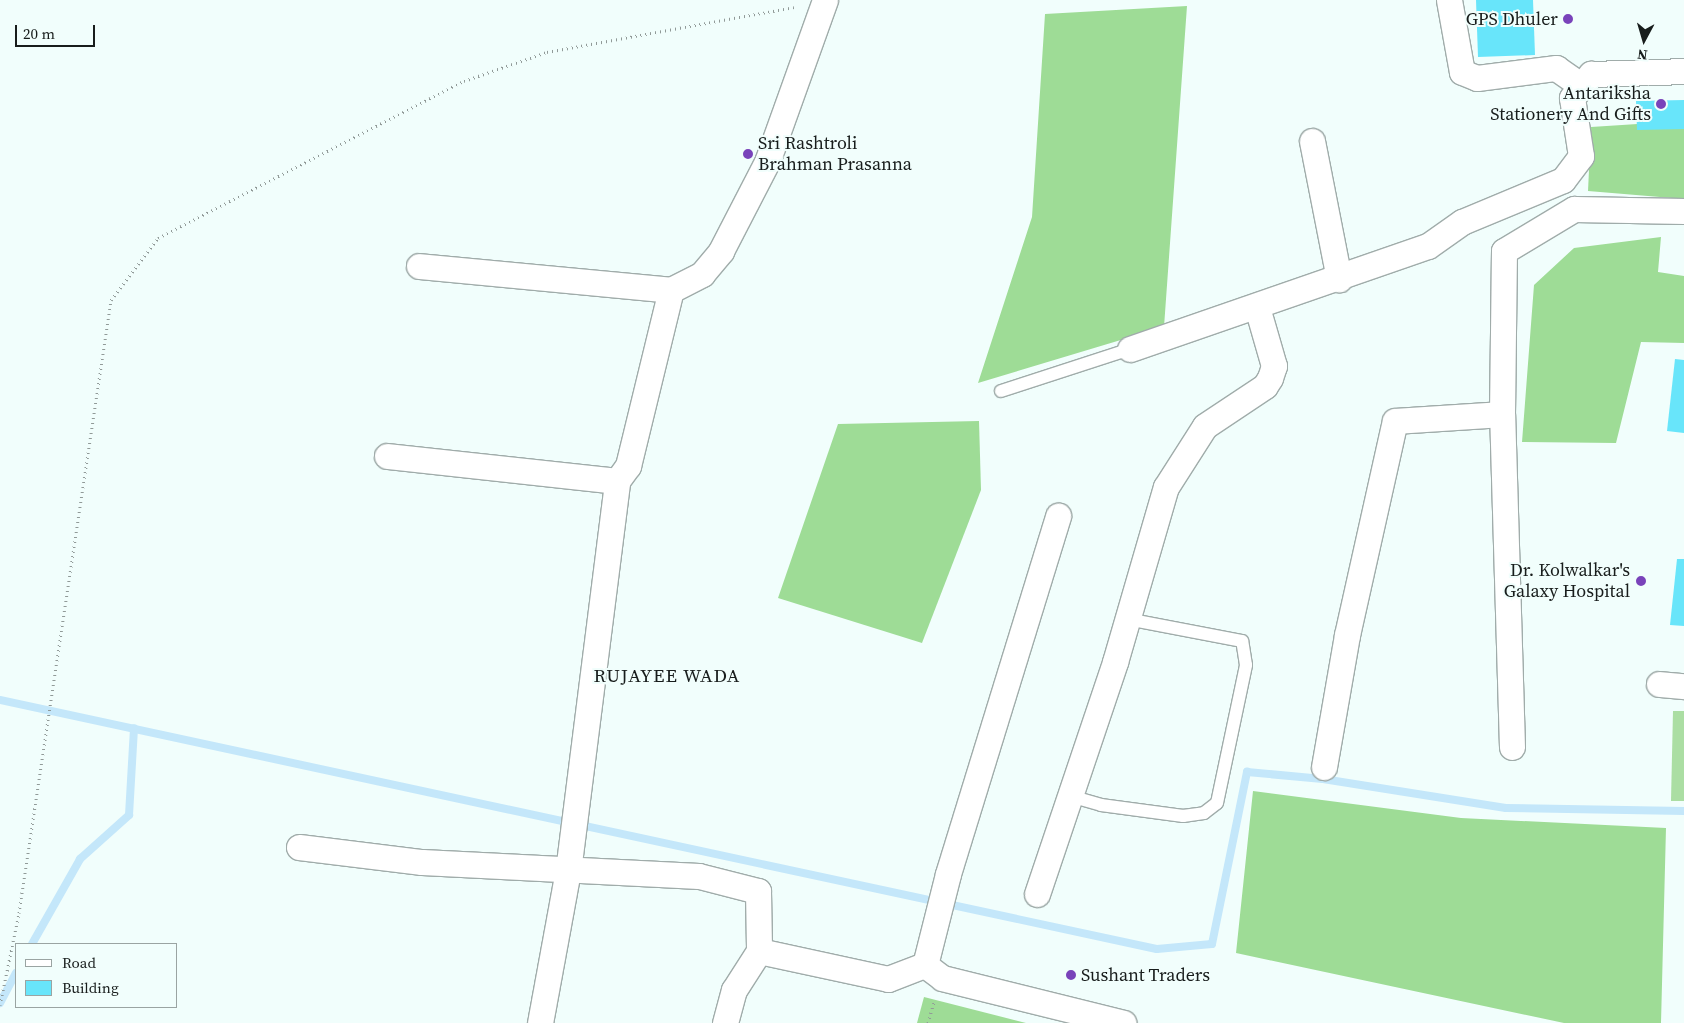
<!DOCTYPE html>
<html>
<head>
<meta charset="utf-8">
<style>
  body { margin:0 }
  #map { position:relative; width:1684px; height:1023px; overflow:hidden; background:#f1fefc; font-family:"Source Serif 4",serif }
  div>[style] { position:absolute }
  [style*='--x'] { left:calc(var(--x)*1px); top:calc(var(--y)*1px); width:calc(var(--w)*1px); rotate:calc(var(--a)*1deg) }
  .green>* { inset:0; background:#abdea3 }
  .forest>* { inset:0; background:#9edc96 }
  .stream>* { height:8px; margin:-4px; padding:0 4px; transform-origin:4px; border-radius:4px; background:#c4e7fa }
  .building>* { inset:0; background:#68e5fa }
  .path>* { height:3px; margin-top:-1.5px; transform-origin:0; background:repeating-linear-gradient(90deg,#919a98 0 1px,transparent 0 5px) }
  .roads { filter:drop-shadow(1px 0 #a0acaa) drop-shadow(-1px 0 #a0acaa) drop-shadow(0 1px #a0acaa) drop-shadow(0 -1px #a0acaa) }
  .service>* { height:12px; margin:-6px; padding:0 6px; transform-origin:6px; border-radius:6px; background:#fff }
  .minor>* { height:25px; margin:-12.5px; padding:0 12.5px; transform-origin:12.5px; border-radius:12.5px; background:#fff }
  .dots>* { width:14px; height:14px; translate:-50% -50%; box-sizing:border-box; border:2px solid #f1fefc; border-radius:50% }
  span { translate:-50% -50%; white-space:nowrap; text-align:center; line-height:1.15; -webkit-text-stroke:4px #f1fefc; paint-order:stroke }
  .poi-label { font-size:18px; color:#181d1c }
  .right { translate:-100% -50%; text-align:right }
  .left { translate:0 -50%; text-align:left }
  .neighbourhood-label { font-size:19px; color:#181d1c; letter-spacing:1px }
  .legend { position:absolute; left:15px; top:943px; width:162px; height:65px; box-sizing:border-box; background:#f1fefc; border:1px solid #9aa4a2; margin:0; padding:6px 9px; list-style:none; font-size:15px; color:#181d1c }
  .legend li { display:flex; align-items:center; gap:10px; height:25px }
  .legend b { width:25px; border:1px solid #9aa4a2 }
  .north { position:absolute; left:1619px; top:15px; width:50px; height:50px; -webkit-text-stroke:4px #f1fefc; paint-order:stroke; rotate:186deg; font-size:14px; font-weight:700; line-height:20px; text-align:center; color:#181d1c }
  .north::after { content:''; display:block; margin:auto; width:18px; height:22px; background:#181d1c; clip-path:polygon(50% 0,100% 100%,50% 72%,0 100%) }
  .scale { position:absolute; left:15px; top:25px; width:80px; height:22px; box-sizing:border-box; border:2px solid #181d1c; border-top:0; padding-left:6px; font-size:15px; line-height:18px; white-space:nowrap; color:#181d1c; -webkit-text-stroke:4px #f1fefc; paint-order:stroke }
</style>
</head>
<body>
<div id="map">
  <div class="green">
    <div style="clip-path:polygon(1673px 711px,1684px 711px,1684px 801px,1671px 801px)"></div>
  </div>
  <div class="forest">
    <div style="clip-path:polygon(1187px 6px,1164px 327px,978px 383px,1032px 217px,1045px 14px)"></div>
    <div style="clip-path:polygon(1684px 121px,1684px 199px,1588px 191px,1591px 127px)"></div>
    <div style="clip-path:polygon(1661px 237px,1658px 272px,1684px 276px,1684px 343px,1641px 342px,1616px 443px,1522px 442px,1534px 285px,1574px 248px)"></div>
    <div style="clip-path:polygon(979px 421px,981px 490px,922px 643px,778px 598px,838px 424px)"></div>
    <div style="clip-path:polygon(1253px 791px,1461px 818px,1666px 828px,1661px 1023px,1564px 1023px,1236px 953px)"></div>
    <div style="clip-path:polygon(924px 997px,1026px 1023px,917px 1023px)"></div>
  </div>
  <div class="stream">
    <div style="--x:0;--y:700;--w:1183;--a:12.15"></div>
    <div style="--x:1157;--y:949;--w:55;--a:-5.2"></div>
    <div style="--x:1212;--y:944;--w:176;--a:-78.5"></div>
    <div style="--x:1247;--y:772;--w:76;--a:5.3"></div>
    <div style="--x:1323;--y:779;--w:185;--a:9"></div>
    <div style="--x:1506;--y:808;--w:178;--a:1"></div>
    <div style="--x:32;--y:944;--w:98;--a:-60.5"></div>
    <div style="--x:80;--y:859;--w:66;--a:-41.9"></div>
    <div style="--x:129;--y:815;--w:87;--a:-86.7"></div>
    <div style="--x:0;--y:1003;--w:34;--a:-62"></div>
  </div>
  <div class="building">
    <div style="clip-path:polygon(1476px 0,1533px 0,1535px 55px,1478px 57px)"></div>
    <div style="clip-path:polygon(1684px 100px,1684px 129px,1637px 130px,1636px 101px)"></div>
    <div style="clip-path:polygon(1675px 359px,1684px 360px,1684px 433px,1667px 431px)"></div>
    <div style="clip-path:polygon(1677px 559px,1684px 559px,1684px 626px,1670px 625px)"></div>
  </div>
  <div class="path">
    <div style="--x:0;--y:1005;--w:94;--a:-78.3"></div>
    <div style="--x:19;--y:913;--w:620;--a:-81.46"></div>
    <div style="--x:111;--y:300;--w:78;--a:-52.8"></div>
    <div style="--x:158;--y:238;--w:344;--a:-27.2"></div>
    <div style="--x:464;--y:81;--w:88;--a:-19.3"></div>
    <div style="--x:547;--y:52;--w:251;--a:-10.3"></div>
    <div style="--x:928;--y:1023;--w:22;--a:-74"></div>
  </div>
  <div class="roads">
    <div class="service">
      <div style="--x:1001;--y:391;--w:136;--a:-18"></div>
      <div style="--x:1070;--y:796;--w:32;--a:16"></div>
      <div style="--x:1101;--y:805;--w:83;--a:7.6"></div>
      <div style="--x:1183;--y:816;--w:21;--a:-8"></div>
      <div style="--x:1204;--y:813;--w:16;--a:-38"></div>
      <div style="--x:1217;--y:803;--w:141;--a:-78.1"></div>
      <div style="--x:1246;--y:665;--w:24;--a:-99"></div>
      <div style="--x:1242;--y:641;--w:117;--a:-169.2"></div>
    </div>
    <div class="minor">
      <div style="--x:1449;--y:0;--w:73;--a:79.8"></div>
      <div style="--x:1462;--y:72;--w:16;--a:22"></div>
      <div style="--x:1477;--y:78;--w:80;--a:-7.2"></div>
      <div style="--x:1556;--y:68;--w:32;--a:35"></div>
      <div style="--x:1312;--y:141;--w:141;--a:78.9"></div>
      <div style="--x:419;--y:266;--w:253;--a:5.4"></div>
      <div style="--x:1130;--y:349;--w:315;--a:-19.1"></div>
      <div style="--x:1428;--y:246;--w:42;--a:-35.2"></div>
      <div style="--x:1462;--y:222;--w:109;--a:-22.6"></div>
      <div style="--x:1563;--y:180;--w:30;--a:-53"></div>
      <div style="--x:1581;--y:156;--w:59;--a:-98.8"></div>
      <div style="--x:1572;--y:98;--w:31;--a:-52"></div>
      <div style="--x:1591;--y:74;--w:93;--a:-1.8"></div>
      <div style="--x:387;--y:456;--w:231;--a:6.2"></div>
      <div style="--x:1659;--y:684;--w:25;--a:5"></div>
      <div style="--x:1512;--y:747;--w:333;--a:-91.7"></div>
      <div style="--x:1502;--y:414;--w:163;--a:-89.3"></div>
      <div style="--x:1504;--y:251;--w:82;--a:-31"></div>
      <div style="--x:1574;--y:209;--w:110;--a:1"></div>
      <div style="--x:1324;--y:767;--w:134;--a:-80.1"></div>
      <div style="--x:1347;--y:635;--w:219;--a:-77.4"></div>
      <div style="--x:1395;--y:421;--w:107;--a:-3.7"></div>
      <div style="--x:299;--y:847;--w:124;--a:7"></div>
      <div style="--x:422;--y:862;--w:277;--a:2.9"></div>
      <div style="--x:699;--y:876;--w:61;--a:14.3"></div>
      <div style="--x:758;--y:891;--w:60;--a:89"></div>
      <div style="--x:1037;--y:894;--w:245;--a:-71.4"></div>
      <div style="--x:1115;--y:662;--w:182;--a:-73.8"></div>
      <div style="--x:1166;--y:487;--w:72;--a:-57.4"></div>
      <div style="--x:1205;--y:426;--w:72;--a:-33.7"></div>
      <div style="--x:1265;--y:386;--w:9;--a:-58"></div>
      <div style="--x:1270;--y:378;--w:13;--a:-72"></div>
      <div style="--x:1274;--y:366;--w:61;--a:-106.1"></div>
      <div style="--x:925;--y:965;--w:94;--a:-75.8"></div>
      <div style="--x:948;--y:874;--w:375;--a:-72.9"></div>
      <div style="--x:925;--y:965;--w:21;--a:37"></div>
      <div style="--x:942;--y:978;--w:187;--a:13.9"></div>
      <div style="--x:540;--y:1023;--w:155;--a:-79.6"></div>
      <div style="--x:568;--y:871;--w:393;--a:-82.8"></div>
      <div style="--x:617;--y:481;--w:19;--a:-54"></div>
      <div style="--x:628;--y:466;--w:181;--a:-76.3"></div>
      <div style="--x:671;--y:290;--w:35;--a:-27"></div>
      <div style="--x:702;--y:274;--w:30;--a:-50"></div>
      <div style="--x:721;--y:251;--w:100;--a:-62.7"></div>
      <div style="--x:767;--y:162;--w:172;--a:-70.3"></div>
      <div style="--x:725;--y:1023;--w:34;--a:-75"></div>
      <div style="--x:734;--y:990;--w:46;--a:-57.3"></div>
      <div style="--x:759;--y:951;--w:132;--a:12.2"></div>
      <div style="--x:888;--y:979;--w:40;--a:-21"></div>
    </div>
  </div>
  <div class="dots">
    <div style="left:1568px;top:19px;background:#7943ba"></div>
    <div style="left:1661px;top:104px;background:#7943ba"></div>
    <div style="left:748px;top:154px;background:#7943ba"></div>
    <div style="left:1641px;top:581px;background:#7943ba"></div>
    <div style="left:1071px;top:975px;background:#7943ba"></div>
  </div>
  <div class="poi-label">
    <span class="right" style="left:1558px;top:19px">GPS Dhuler</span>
    <span class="right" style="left:1651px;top:104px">Antariksha<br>Stationery And Gifts</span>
    <span class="left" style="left:758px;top:154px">Sri Rashtroli<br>Brahman Prasanna</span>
    <span class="right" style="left:1630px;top:581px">Dr. Kolwalkar's<br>Galaxy Hospital</span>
    <span class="left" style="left:1081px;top:975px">Sushant Traders</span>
  </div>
  <div class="neighbourhood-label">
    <span style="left:667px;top:676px">RUJAYEE WADA</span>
  </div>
  <ul class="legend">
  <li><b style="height:6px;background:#fff"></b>Road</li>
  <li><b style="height:14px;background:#68e5fa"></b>Building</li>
  </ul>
  <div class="north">N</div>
  <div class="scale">20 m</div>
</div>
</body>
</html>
